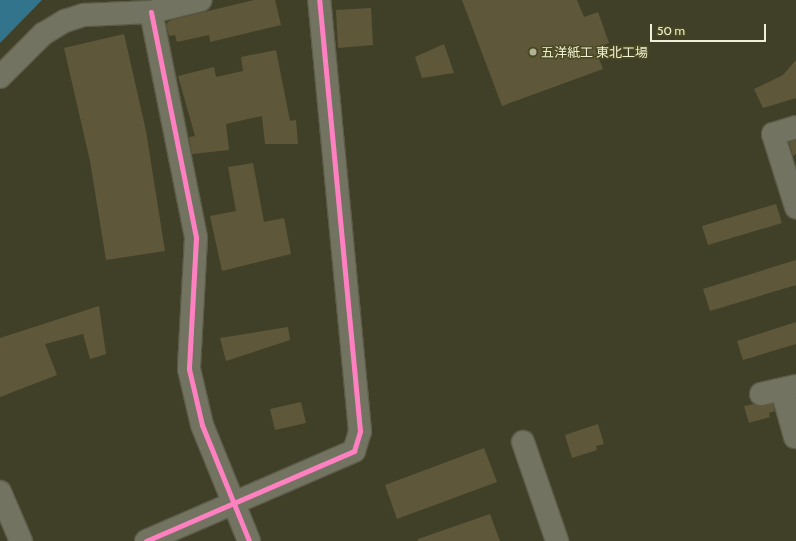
<!DOCTYPE html>
<html>
<head>
<meta charset="utf-8">
<style>
  body { margin:0 }
  #map { position:relative; width:796px; height:541px; overflow:hidden; background:#404029; font-family:Cabin,"Noto Sans JP",sans-serif }
  div>[style] { position:absolute }
  [style*='--x'] { left:calc(var(--x)*1px); top:calc(var(--y)*1px); width:calc(var(--w)*1px); rotate:calc(var(--a)*1deg) }
  .water>* { inset:0; background:#31748c }
  .building>* { inset:0; background:#5e573a }
  .roads { filter:drop-shadow(1px 0 #5d5c49) drop-shadow(-1px 0 #5d5c49) drop-shadow(0 1px #5d5c49) drop-shadow(0 -1px #5d5c49) }
  .minor>* { height:22px; margin:-11px; padding:0 11px; transform-origin:11px; border-radius:11px; background:#737362 }
  .cycleway>* { height:5px; margin:-2.5px; padding:0 2.5px; transform-origin:2.5px; border-radius:2.5px; background:#ff80c0 }
  .dots>* { width:11px; height:11px; translate:-50% -50%; box-sizing:border-box; border:2px solid #4a491f; border-radius:50% }
  span { translate:-50% -50%; white-space:nowrap; text-align:center; line-height:1.15; -webkit-text-stroke:3px #4a491f; paint-order:stroke }
  .poi-label { font-size:13px; color:#efefd8 }
  .left { translate:0 -50%; text-align:left }
  .scale { position:absolute; left:650px; top:24px; width:116px; height:18px; box-sizing:border-box; border:2px solid #efefd8; border-top:0; padding-left:5px; font-size:12px; line-height:14px; white-space:nowrap; color:#efefd8; -webkit-text-stroke:3px #4a491f; paint-order:stroke }
</style>
</head>
<body>
<div id="map">
  <div class="water">
    <div style="clip-path:polygon(0 0,42px 0,0 43px)"></div>
  </div>
  <div class="building">
    <div style="clip-path:polygon(254px 0,275px 0,281px 25px,210px 42px,209px 35px,177px 42px,175px 35px,169px 36px,166px 24px,171px 20px)"></div>
    <div style="clip-path:polygon(462px 0,577px 0,584px 17px,598px 12px,609px 43px,595px 48px,603px 69px,502px 106px)"></div>
    <div style="clip-path:polygon(371px 8px,373px 45px,338px 48px,336px 10px)"></div>
    <div style="clip-path:polygon(124px 34px,146px 131px,165px 251px,106px 260px,90px 161px,64px 48px)"></div>
    <div style="clip-path:polygon(444px 44px,454px 73px,422px 78px,415px 57px)"></div>
    <div style="clip-path:polygon(276px 50px,290px 121px,296px 120px,298px 144px,265px 144px,262px 116px,226px 124px,229px 150px,192px 154px,189px 137px,195px 136px,178px 76px,214px 67px,216px 77px,243px 71px,241px 57px)"></div>
    <div style="clip-path:polygon(796px 60px,796px 98px,763px 108px,754px 89px,783px 75px)"></div>
    <div style="clip-path:polygon(796px 140px,796px 154px,793px 156px,789px 142px)"></div>
    <div style="clip-path:polygon(253px 163px,264px 222px,284px 218px,291px 254px,222px 271px,210px 216px,236px 211px,228px 167px)"></div>
    <div style="clip-path:polygon(776px 204px,782px 223px,708px 245px,702px 226px)"></div>
    <div style="clip-path:polygon(796px 260px,796px 285px,710px 311px,703px 289px)"></div>
    <div style="clip-path:polygon(99px 306px,106px 354px,90px 359px,83px 334px,45px 344px,57px 375px,0 397px,0 338px)"></div>
    <div style="clip-path:polygon(796px 322px,796px 344px,743px 360px,737px 341px)"></div>
    <div style="clip-path:polygon(288px 327px,290px 340px,226px 361px,220px 338px)"></div>
    <div style="clip-path:polygon(301px 402px,306px 423px,275px 430px,270px 409px)"></div>
    <div style="clip-path:polygon(754px 404px,773px 404px,775px 411px,769px 413px,770px 417px,749px 423px,744px 406px)"></div>
    <div style="clip-path:polygon(598px 424px,604px 444px,596px 446px,597px 450px,572px 458px,565px 435px)"></div>
    <div style="clip-path:polygon(484px 448px,497px 482px,397px 519px,385px 485px)"></div>
    <div style="clip-path:polygon(490px 514px,500px 541px,418px 541px,418px 539px)"></div>
  </div>
  <div class="roads">
    <div class="minor">
      <div style="--x:151;--y:12;--w:230;--a:78.7"></div>
      <div style="--x:196;--y:238;--w:131;--a:93.1"></div>
      <div style="--x:189;--y:369;--w:57;--a:76.9"></div>
      <div style="--x:202;--y:425;--w:125;--a:67.9"></div>
      <div style="--x:0;--y:77;--w:61;--a:-45"></div>
      <div style="--x:43;--y:34;--w:26;--a:-31"></div>
      <div style="--x:65;--y:21;--w:20;--a:-18"></div>
      <div style="--x:84;--y:15;--w:67;--a:-2.6"></div>
      <div style="--x:151;--y:12;--w:51;--a:-13.5"></div>
      <div style="--x:796;--y:127;--w:24;--a:163"></div>
      <div style="--x:773;--y:134;--w:77;--a:72.5"></div>
      <div style="--x:782;--y:390;--w:49;--a:74.5"></div>
      <div style="--x:761;--y:394;--w:36;--a:-13"></div>
      <div style="--x:523;--y:442;--w:105;--a:71"></div>
      <div style="--x:0;--y:492;--w:53;--a:66.8"></div>
      <div style="--x:146;--y:541;--w:227;--a:-23.4"></div>
      <div style="--x:354;--y:451;--w:21;--a:-73"></div>
      <div style="--x:360;--y:431;--w:433;--a:-95.4"></div>
    </div>
  </div>
  <div class="cycleway">
    <div style="--x:151;--y:12;--w:230;--a:78.7"></div>
    <div style="--x:196;--y:238;--w:131;--a:93.1"></div>
    <div style="--x:189;--y:369;--w:57;--a:76.9"></div>
    <div style="--x:202;--y:425;--w:125;--a:67.9"></div>
    <div style="--x:146;--y:541;--w:227;--a:-23.4"></div>
    <div style="--x:354;--y:451;--w:21;--a:-73"></div>
    <div style="--x:360;--y:431;--w:433;--a:-95.4"></div>
  </div>
  <div class="dots">
    <div style="left:533px;top:52px;background:#b2b29b"></div>
  </div>
  <div class="poi-label">
    <span class="left" style="left:541px;top:52px">五洋紙工 東北工場</span>
  </div>
  <div class="scale">50 m</div>
</div>
</body>
</html>
